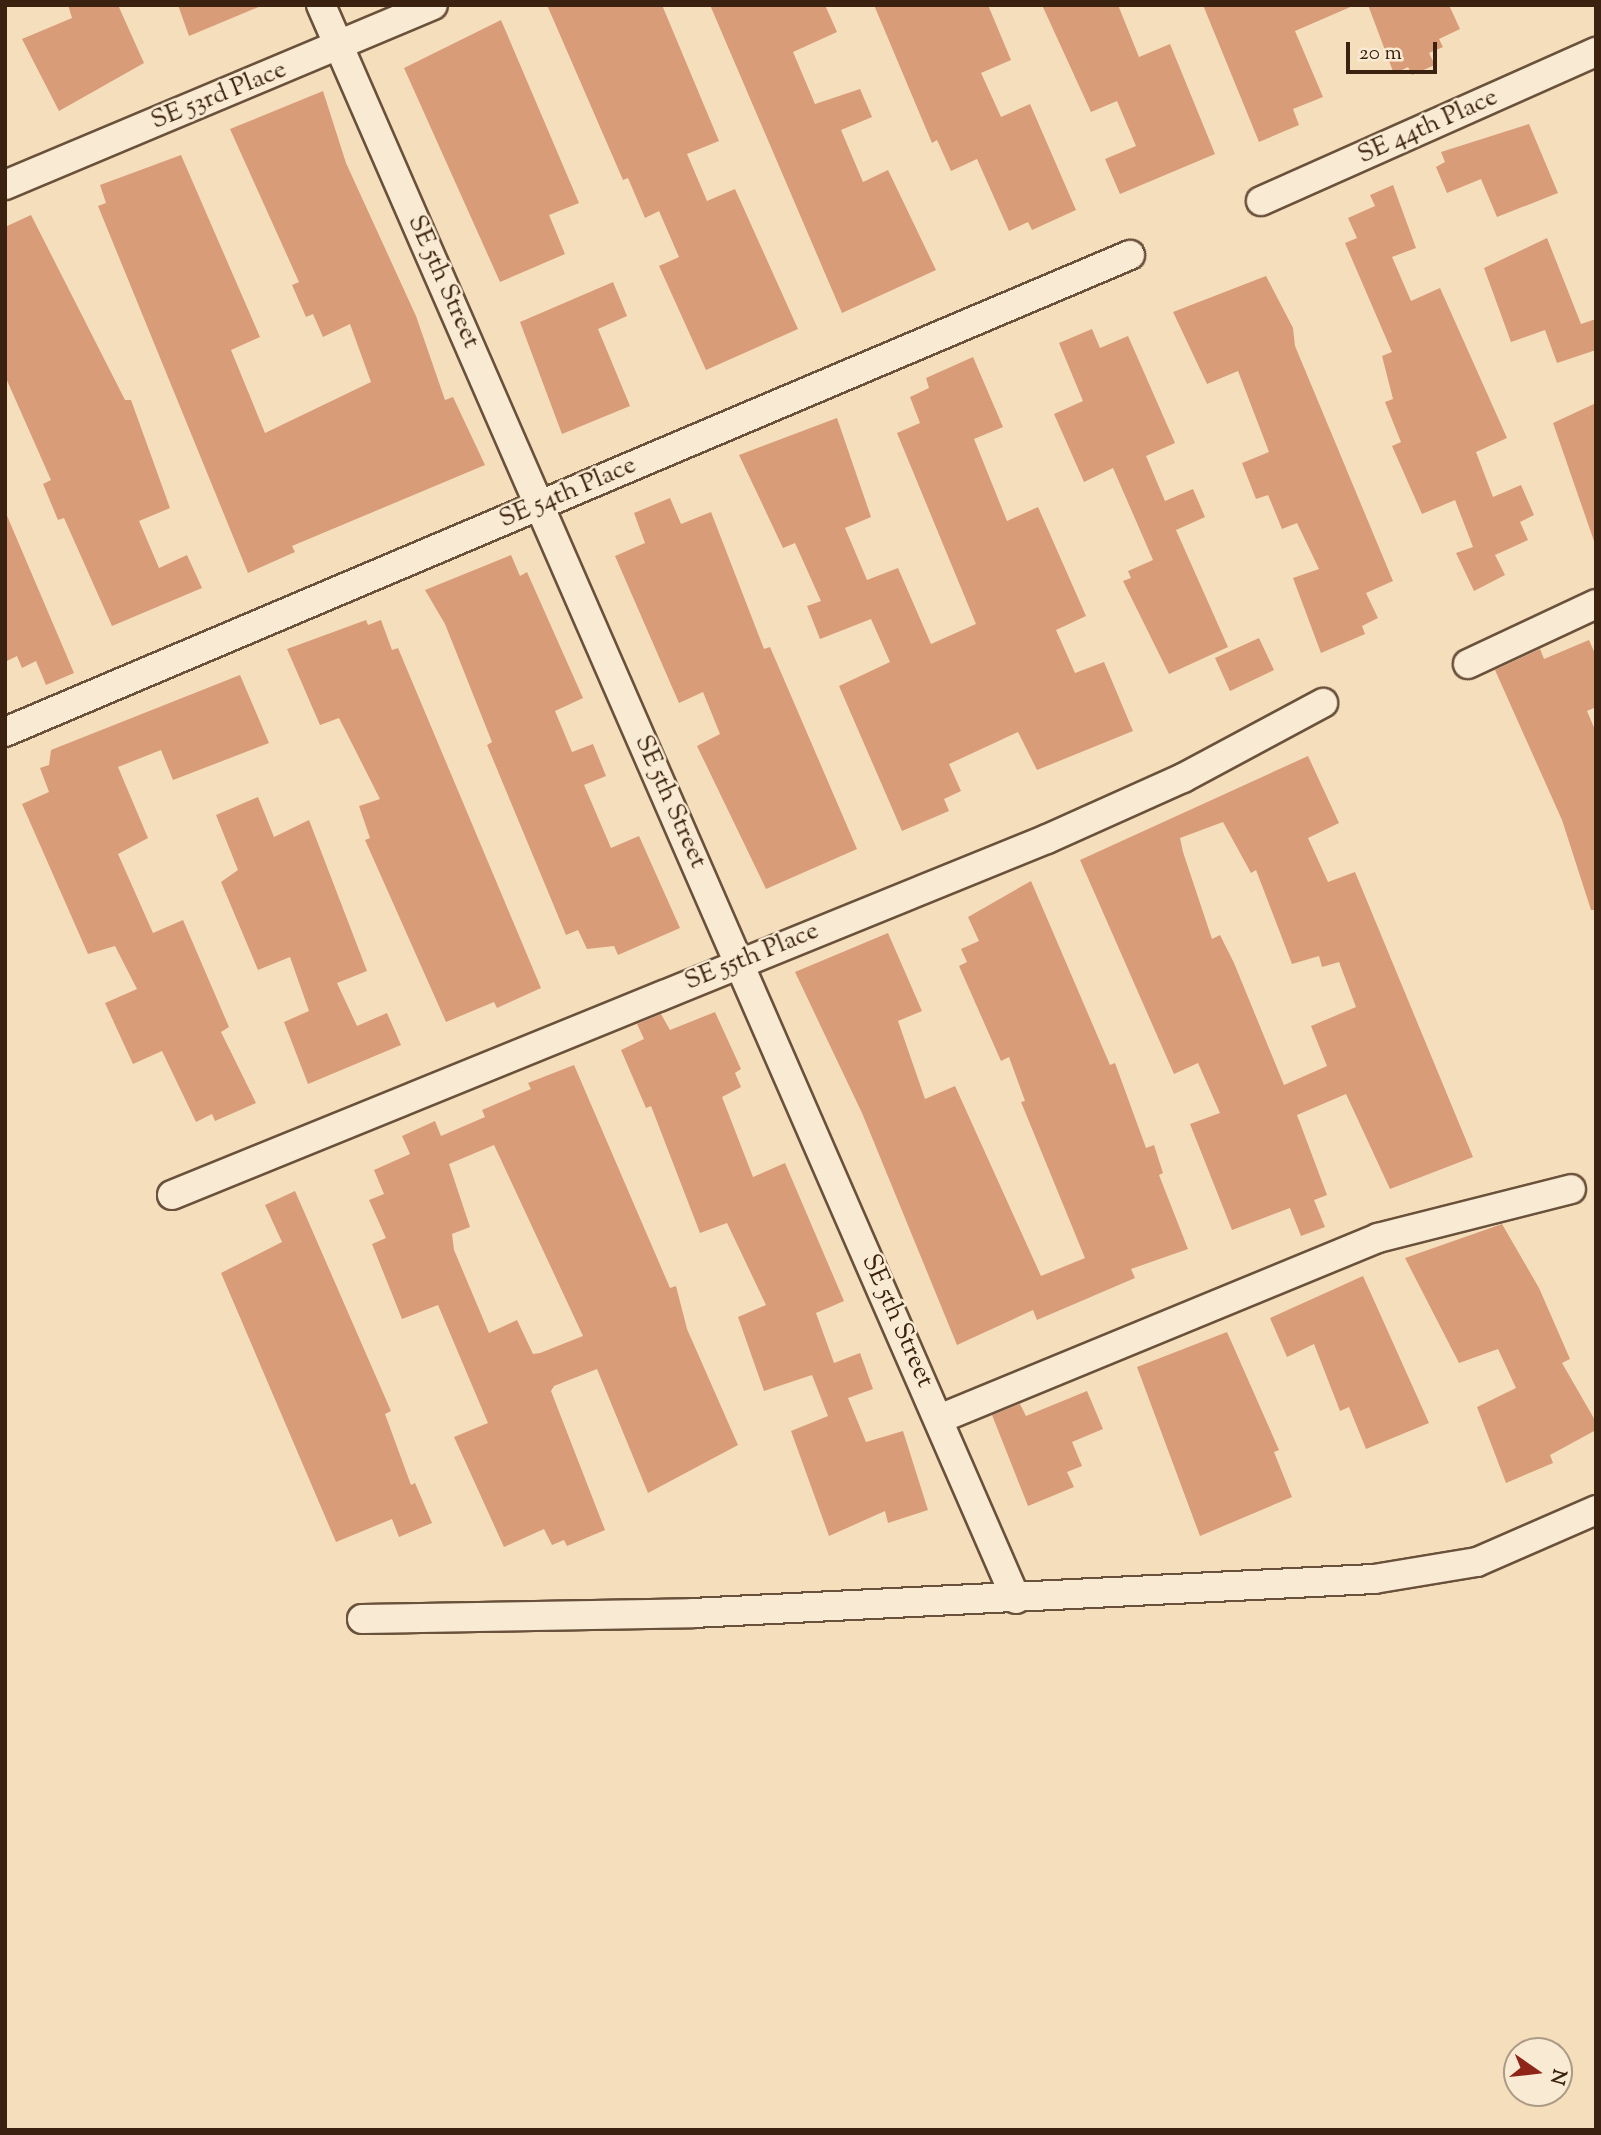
<!DOCTYPE html>
<html>
<head>
<meta charset="utf-8">
<style>
  body { margin:0 }
  #map { position:relative; width:1601px; height:2135px; overflow:hidden; background:#f5debb; font-family:"Sorts Mill Goudy",serif }
  div>[style] { position:absolute }
  [style*='--x'] { left:calc(var(--x)*1px); top:calc(var(--y)*1px); width:calc(var(--w)*1px); rotate:calc(var(--a)*1deg) }
  .building>* { inset:0; background:#d99c79 }
  .roads { filter:drop-shadow(2px 0 #6a513b) drop-shadow(-2px 0 #6a513b) drop-shadow(0 2px #6a513b) drop-shadow(0 -2px #6a513b) }
  .minor>* { height:28px; margin:-14px; padding:0 14px; transform-origin:14px; border-radius:14px; background:#f8ead3 }
  span { translate:-50% -50%; white-space:nowrap; text-align:center; line-height:1.15; -webkit-text-stroke:5px #f8ead3; paint-order:stroke }
  .street-label { font-size:26px; color:#3b2210 }
  .frame { position:absolute; inset:0; border:7px solid #3b2210; pointer-events:none }
  .north { position:absolute; left:1503px; top:2037px; width:70px; height:70px; box-sizing:border-box; background:#f8ead3; border:2px solid #ac9a85; border-radius:50%; rotate:104deg; font-size:19px; font-weight:700; line-height:28px; text-align:center; color:#3b2210 }
  .north::after { content:''; display:block; margin:auto; width:24px; height:32px; background:#8f2418; clip-path:polygon(50% 0,100% 100%,50% 72%,0 100%) }
  .scale { position:absolute; left:1346px; top:42px; width:91px; height:32px; box-sizing:border-box; border:4px solid #3b2210; border-top:0; padding-left:9px; font-size:21px; line-height:24px; white-space:nowrap; color:#3b2210; -webkit-text-stroke:5px #f8ead3; paint-order:stroke }
</style>
</head>
<body>
<div id="map">
  <div class="building">
    <div style="clip-path:polygon(68px 5px,118px 5px,144px 63px,59px 111px,22px 39px,72px 18px)"></div>
    <div style="clip-path:polygon(178px 5px,261px 5px,261px 6px,189px 36px)"></div>
    <div style="clip-path:polygon(547px 5px,662px 5px,719px 141px,687px 154px,707px 201px,735px 189px,798px 329px,706px 370px,659px 266px,679px 257px,659px 211px,645px 218px,628px 178px,623px 180px)"></div>
    <div style="clip-path:polygon(710px 5px,825px 5px,837px 32px,793px 52px,815px 104px,860px 89px,872px 117px,841px 130px,863px 182px,888px 170px,936px 270px,842px 313px)"></div>
    <div style="clip-path:polygon(874px 5px,988px 5px,1011px 60px,981px 73px,1001px 117px,1030px 104px,1076px 210px,1032px 230px,1028px 222px,1009px 231px,977px 159px,951px 171px,937px 140px,932px 143px)"></div>
    <div style="clip-path:polygon(1042px 5px,1118px 5px,1139px 57px,1170px 44px,1215px 154px,1120px 194px,1105px 159px,1136px 146px,1117px 101px,1091px 112px)"></div>
    <div style="clip-path:polygon(1203px 5px,1355px 5px,1295px 31px,1323px 97px,1293px 109px,1299px 125px,1259px 142px)"></div>
    <div style="clip-path:polygon(1368px 5px,1449px 5px,1460px 29px,1439px 39px,1443px 47px,1429px 53px,1435px 65px,1412px 75px,1408px 67px,1394px 74px)"></div>
    <div style="clip-path:polygon(501px 20px,579px 203px,549px 215px,565px 254px,500px 282px,404px 68px)"></div>
    <div style="clip-path:polygon(323px 91px,346px 163px,416px 316px,445px 400px,453px 397px,485px 465px,292px 546px,295px 552px,248px 573px,98px 206px,106px 203px,100px 185px,181px 155px,260px 337px,231px 350px,265px 433px,371px 382px,350px 324px,323px 337px,313px 314px,306px 317px,292px 285px,299px 282px,230px 129px)"></div>
    <div style="clip-path:polygon(1529px 124px,1558px 193px,1497px 217px,1481px 179px,1447px 193px,1436px 167px,1445px 162px,1441px 152px)"></div>
    <div style="clip-path:polygon(1393px 185px,1416px 248px,1392px 257px,1411px 301px,1440px 288px,1507px 438px,1476px 452px,1493px 497px,1521px 485px,1534px 515px,1520px 522px,1528px 540px,1495px 555px,1505px 575px,1474px 591px,1456px 553px,1473px 547px,1455px 500px,1422px 514px,1392px 446px,1401px 442px,1385px 402px,1393px 399px,1382px 356px,1392px 352px,1345px 243px,1357px 238px,1348px 218px,1375px 206px,1370px 195px)"></div>
    <div style="clip-path:polygon(31px 215px,125px 400px,131px 400px,170px 508px,139px 521px,159px 568px,187px 555px,202px 588px,112px 626px,64px 518px,58px 520px,43px 484px,51px 480px,5px 376px,5px 227px)"></div>
    <div style="clip-path:polygon(1547px 238px,1581px 324px,1596px 319px,1596px 350px,1557px 363px,1545px 330px,1511px 342px,1484px 268px)"></div>
    <div style="clip-path:polygon(1266px 276px,1293px 328px,1295px 346px,1393px 581px,1366px 593px,1378px 618px,1362px 626px,1365px 634px,1321px 653px,1293px 578px,1319px 569px,1297px 523px,1282px 529px,1268px 495px,1256px 499px,1242px 463px,1269px 452px,1238px 371px,1207px 384px,1173px 312px)"></div>
    <div style="clip-path:polygon(613px 282px,627px 316px,598px 329px,630px 406px,562px 434px,520px 322px)"></div>
    <div style="clip-path:polygon(1092px 329px,1100px 348px,1128px 336px,1175px 443px,1146px 456px,1165px 501px,1193px 489px,1205px 517px,1176px 530px,1228px 647px,1169px 674px,1123px 581px,1131px 578px,1128px 571px,1153px 560px,1113px 468px,1084px 482px,1054px 414px,1083px 401px,1059px 343px)"></div>
    <div style="clip-path:polygon(973px 357px,1003px 427px,974px 439px,1007px 521px,1038px 507px,1086px 616px,1056px 630px,1075px 673px,1104px 662px,1133px 731px,1037px 770px,1018px 732px,949px 764px,961px 791px,944px 799px,949px 811px,902px 831px,839px 686px,890px 662px,871px 619px,820px 639px,807px 606px,821px 601px,795px 543px,783px 548px,739px 455px,837px 418px,871px 517px,845px 528px,867px 580px,898px 568px,931px 644px,976px 624px,897px 433px,920px 423px,910px 397px,929px 388px,926px 378px)"></div>
    <div style="clip-path:polygon(1596px 403px,1596px 541px,1594px 541px,1553px 423px)"></div>
    <div style="clip-path:polygon(670px 498px,681px 524px,711px 512px,764px 649px,770px 647px,857px 849px,766px 889px,697px 746px,720px 734px,703px 692px,679px 703px,615px 556px,645px 543px,634px 513px)"></div>
    <div style="clip-path:polygon(5px 511px,74px 673px,46px 685px,36px 661px,22px 668px,17px 656px,5px 662px)"></div>
    <div style="clip-path:polygon(511px 555px,520px 576px,527px 572px,583px 698px,555px 711px,572px 752px,593px 744px,606px 776px,584px 785px,611px 848px,639px 836px,680px 928px,618px 955px,614px 946px,587px 949px,578px 930px,566px 935px,487px 745px,492px 742px,445px 624px,425px 590px)"></div>
    <div style="clip-path:polygon(366px 620px,368px 625px,381px 620px,392px 650px,398px 648px,541px 988px,497px 1008px,494px 1002px,446px 1022px,365px 840px,370px 838px,359px 806px,380px 799px,339px 718px,320px 725px,287px 649px)"></div>
    <div style="clip-path:polygon(1259px 638px,1274px 670px,1230px 691px,1215px 658px)"></div>
    <div style="clip-path:polygon(1589px 640px,1596px 656px,1596px 707px,1587px 711px,1596px 732px,1596px 910px,1591px 910px,1562px 820px,1495px 670px,1540px 649px,1544px 659px)"></div>
    <div style="clip-path:polygon(240px 675px,269px 743px,173px 780px,161px 750px,118px 767px,148px 838px,118px 854px,153px 933px,183px 920px,229px 1027px,221px 1032px,256px 1103px,215px 1121px,212px 1114px,196px 1122px,162px 1051px,133px 1064px,105px 1003px,137px 989px,115px 946px,88px 954px,22px 804px,49px 792px,40px 768px,49px 765px,51px 750px)"></div>
    <div style="clip-path:polygon(evenodd,1308px 756px,1339px 823px,1308px 838px,1328px 882px,1355px 872px,1473px 1157px,1390px 1189px,1346px 1094px,1297px 1115px,1327px 1195px,1314px 1200px,1325px 1227px,1301px 1236px,1290px 1208px,1232px 1230px,1190px 1124px,1220px 1113px,1198px 1063px,1174px 1074px,1080px 860px,1308px 756px,1223px 822px,1251px 873px,1256px 870px,1292px 964px,1319px 956px,1322px 967px,1339px 962px,1356px 1007px,1311px 1026px,1327px 1066px,1284px 1085px,1234px 963px,1220px 935px,1212px 939px,1183px 852px,1180px 838px,1223px 822px)"></div>
    <div style="clip-path:polygon(258px 797px,274px 837px,309px 820px,367px 971px,337px 983px,357px 1026px,387px 1013px,401px 1045px,308px 1084px,284px 1022px,309px 1011px,290px 957px,258px 970px,221px 882px,238px 870px,216px 815px)"></div>
    <div style="clip-path:polygon(1031px 881px,1110px 1065px,1115px 1063px,1146px 1148px,1154px 1145px,1163px 1173px,1159px 1175px,1188px 1249px,1131px 1269px,1135px 1278px,1037px 1320px,1033px 1310px,957px 1345px,862px 1113px,795px 972px,888px 933px,922px 1011px,898px 1021px,925px 1099px,955px 1086px,1041px 1276px,1085px 1258px,1021px 1102px,1025px 1101px,1009px 1057px,1001px 1061px,959px 966px,967px 962px,961px 949px,979px 941px,968px 917px)"></div>
    <div style="clip-path:polygon(715px 1012px,741px 1069px,735px 1073px,741px 1087px,722px 1097px,753px 1177px,785px 1163px,844px 1301px,816px 1313px,834px 1363px,860px 1353px,873px 1389px,848px 1398px,866px 1442px,903px 1431px,928px 1510px,888px 1523px,885px 1511px,829px 1536px,791px 1431px,828px 1416px,812px 1375px,764px 1391px,738px 1317px,766px 1305px,727px 1223px,700px 1233px,651px 1106px,646px 1108px,621px 1050px,644px 1039px,637px 1024px,661px 1014px,670px 1030px)"></div>
    <div style="clip-path:polygon(evenodd,574px 1065px,670px 1288px,676px 1286px,687px 1329px,738px 1445px,648px 1493px,597px 1369px,554px 1386px,551px 1391px,605px 1530px,567px 1546px,564px 1540px,552px 1545px,544px 1529px,504px 1547px,454px 1437px,488px 1423px,438px 1305px,402px 1319px,372px 1244px,386px 1238px,369px 1200px,384px 1194px,374px 1170px,410px 1154px,402px 1136px,435px 1121px,441px 1136px,485px 1117px,482px 1110px,531px 1089px,528px 1083px,574px 1065px,494px 1145px,583px 1336px,540px 1353px,533px 1354px,517px 1320px,489px 1333px,454px 1250px,452px 1234px,470px 1227px,449px 1164px,494px 1145px)"></div>
    <div style="clip-path:polygon(295px 1191px,391px 1411px,385px 1414px,411px 1485px,415px 1483px,432px 1523px,399px 1537px,392px 1519px,336px 1542px,221px 1273px,282px 1242px,265px 1205px)"></div>
    <div style="clip-path:polygon(1502px 1224px,1539px 1288px,1570px 1359px,1562px 1363px,1596px 1422px,1596px 1430px,1550px 1455px,1553px 1463px,1506px 1483px,1477px 1407px,1516px 1388px,1498px 1349px,1459px 1363px,1405px 1258px)"></div>
    <div style="clip-path:polygon(1363px 1276px,1429px 1423px,1366px 1449px,1349px 1407px,1340px 1411px,1314px 1344px,1287px 1357px,1270px 1318px)"></div>
    <div style="clip-path:polygon(1227px 1332px,1279px 1450px,1274px 1452px,1292px 1497px,1200px 1536px,1137px 1367px)"></div>
    <div style="clip-path:polygon(1087px 1391px,1103px 1429px,1072px 1442px,1082px 1466px,1067px 1472px,1074px 1487px,1028px 1506px,992px 1415px,1020px 1404px,1026px 1416px)"></div>
  </div>
  <div class="roads">
    <div class="minor">
      <div style="--x:321;--y:5;--w:1739;--a:66.44"></div>
      <div style="--x:5;--y:185;--w:464;--a:-22.8"></div>
      <div style="--x:1261;--y:201;--w:367;--a:-24"></div>
      <div style="--x:1468;--y:664;--w:141;--a:-25.1"></div>
      <div style="--x:5;--y:732;--w:1222;--a:-22.98"></div>
      <div style="--x:172;--y:1195;--w:945;--a:-22.14"></div>
      <div style="--x:1047;--y:839;--w:149;--a:-24.2"></div>
      <div style="--x:1183;--y:778;--w:159;--a:-28.2"></div>
      <div style="--x:939;--y:1419;--w:475;--a:-22.4"></div>
      <div style="--x:1378;--y:1238;--w:199;--a:-14.2"></div>
      <div style="--x:362;--y:1619;--w:331;--a:-1"></div>
      <div style="--x:693;--y:1613;--w:682;--a:-2.86"></div>
      <div style="--x:1374;--y:1579;--w:104;--a:-9.4"></div>
      <div style="--x:1477;--y:1562;--w:130;--a:-23.6"></div>
    </div>
  </div>
  <div class="street-label">
    <span style="left:219px;top:96px;rotate:-22deg">SE 53rd Place</span>
    <span style="left:1428px;top:127px;rotate:-24deg">SE 44th Place</span>
    <span style="left:443px;top:282px;rotate:66deg">SE 5th Street</span>
    <span style="left:568px;top:493px;rotate:-23deg">SE 54th Place</span>
    <span style="left:670px;top:802px;rotate:66deg">SE 5th Street</span>
    <span style="left:752px;top:957px;rotate:-22deg">SE 55th Place</span>
    <span style="left:897px;top:1321px;rotate:66deg">SE 5th Street</span>
  </div>
  <div class="frame"></div>
  <div class="north">N</div>
  <div class="scale">20 m</div>
</div>
</body>
</html>
